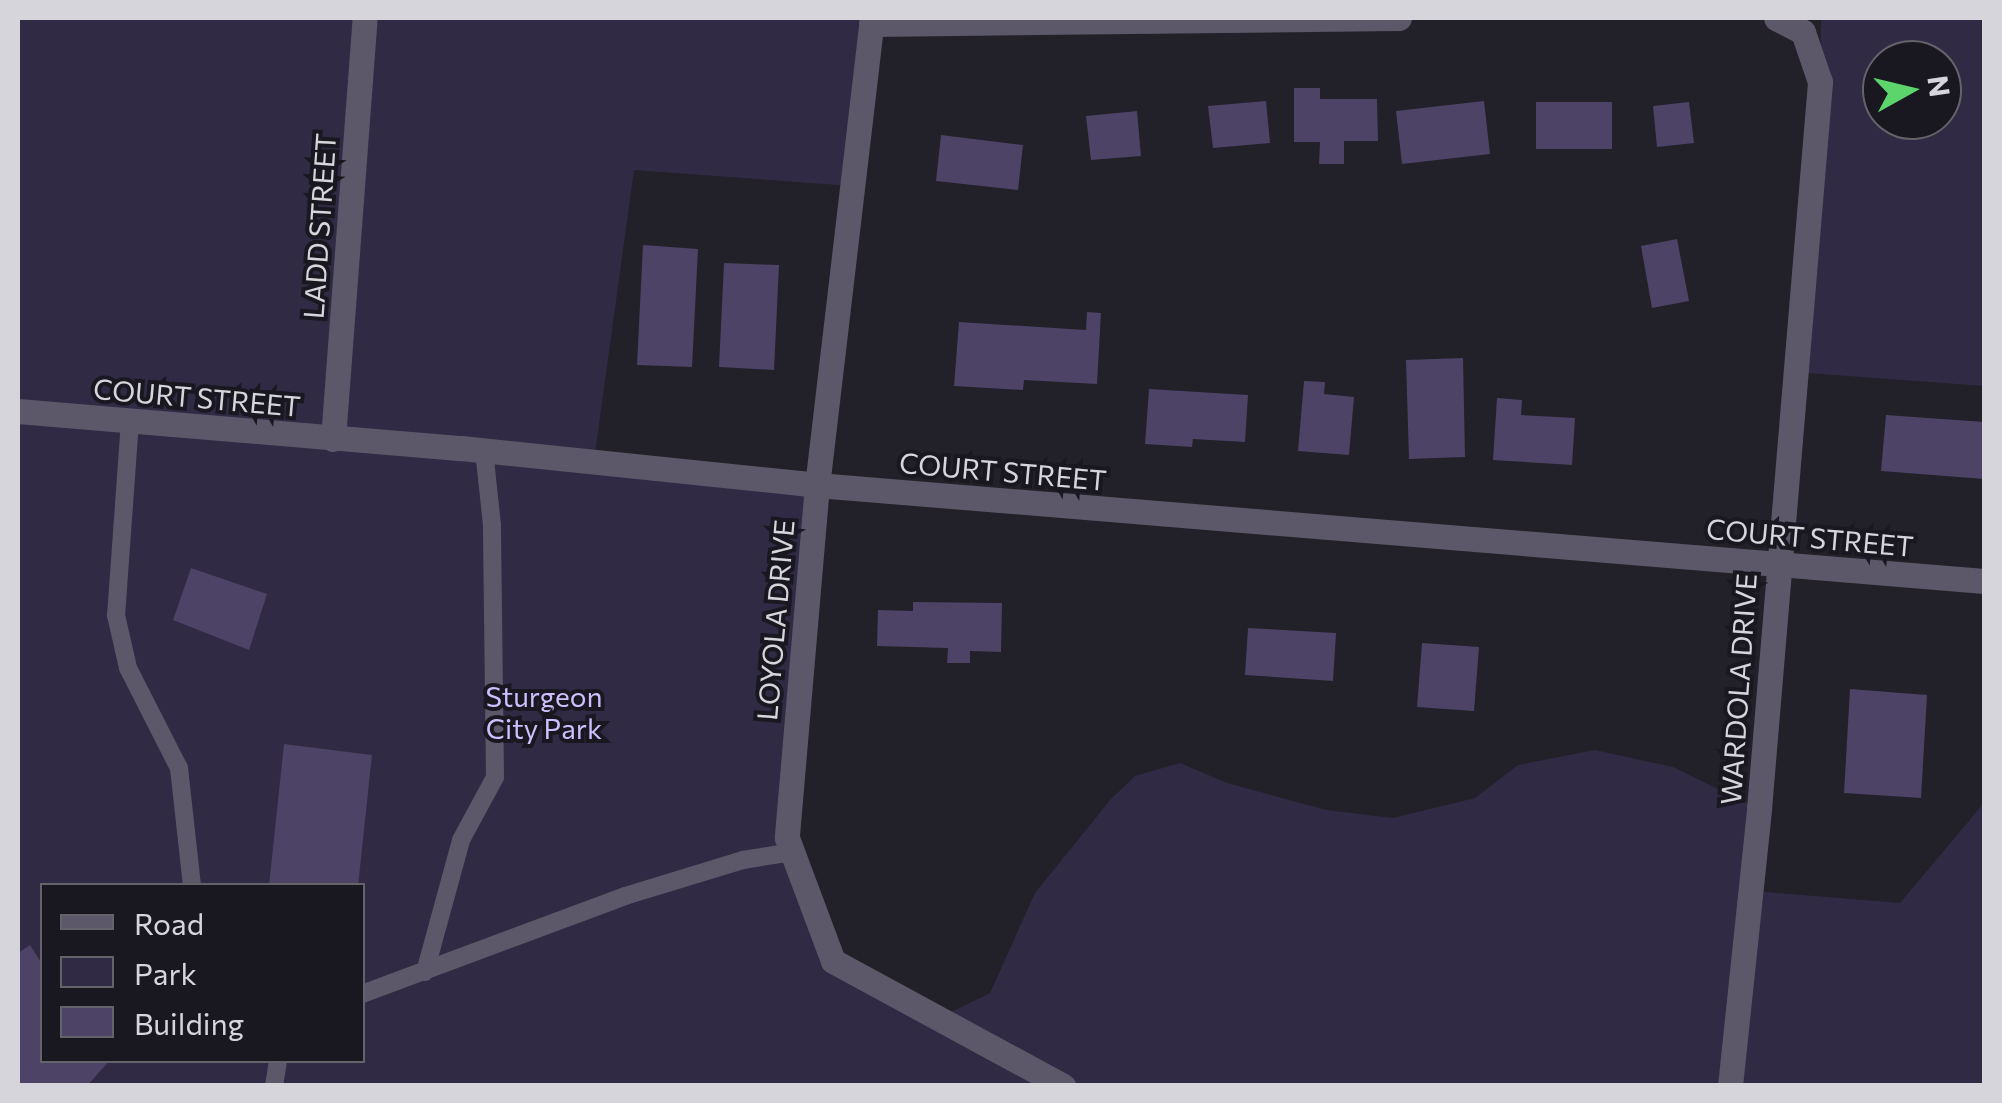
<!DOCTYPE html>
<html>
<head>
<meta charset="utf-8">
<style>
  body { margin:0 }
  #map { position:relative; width:2002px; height:1103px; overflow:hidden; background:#222028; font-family:Commissioner,sans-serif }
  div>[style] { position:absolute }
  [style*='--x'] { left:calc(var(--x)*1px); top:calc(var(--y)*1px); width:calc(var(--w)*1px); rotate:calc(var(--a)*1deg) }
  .green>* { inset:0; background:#312a45 }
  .building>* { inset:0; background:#4c4366 }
  .lane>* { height:18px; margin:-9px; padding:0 9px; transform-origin:9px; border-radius:9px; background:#5c5869 }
  .street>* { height:25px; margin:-12.5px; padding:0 12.5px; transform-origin:12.5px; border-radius:12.5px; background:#5c5869 }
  span { translate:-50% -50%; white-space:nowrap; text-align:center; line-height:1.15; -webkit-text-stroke:8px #19171f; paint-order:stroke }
  .street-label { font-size:28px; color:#d6d5db }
  .park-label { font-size:28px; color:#cfbffe }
  .frame { position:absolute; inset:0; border:20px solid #d6d5db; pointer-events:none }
  .legend { position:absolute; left:40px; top:883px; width:325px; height:180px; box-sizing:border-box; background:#19171f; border:2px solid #65636a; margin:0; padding:12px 18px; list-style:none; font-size:30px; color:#d6d5db }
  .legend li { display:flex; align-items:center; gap:20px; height:50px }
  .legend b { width:50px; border:2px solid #65636a }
  .north { position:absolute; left:1862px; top:40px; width:100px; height:100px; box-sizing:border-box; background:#19171f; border:2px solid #65636a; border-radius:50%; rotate:82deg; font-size:28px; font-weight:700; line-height:40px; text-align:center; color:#d6d5db }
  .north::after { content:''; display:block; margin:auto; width:35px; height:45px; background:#5cd56d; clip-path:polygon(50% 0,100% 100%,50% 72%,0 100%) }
</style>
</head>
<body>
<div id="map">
  <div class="green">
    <div style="clip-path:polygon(evenodd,18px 18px,872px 18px,852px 186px,634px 170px,594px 461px,817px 485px,787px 838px,833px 961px,939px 1018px,990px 993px,1035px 893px,1111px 799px,1135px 776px,1180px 763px,1227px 783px,1326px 810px,1393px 818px,1475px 798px,1518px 765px,1595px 750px,1673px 767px,1759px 809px,1752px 891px,1900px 903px,1984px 803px,1984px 1085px,18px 1085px,18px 18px,42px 886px,362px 886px,362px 1060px,42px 1060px,42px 886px)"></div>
    <div style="clip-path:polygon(evenodd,1821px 18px,1984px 18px,1984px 386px,1794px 372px,1820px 82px,1821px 18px,1882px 60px,1942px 60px,1942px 120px,1882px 120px,1882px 60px)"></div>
  </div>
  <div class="building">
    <div style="clip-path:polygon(1294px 88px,1320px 88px,1320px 99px,1377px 99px,1378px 141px,1344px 141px,1344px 164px,1319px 164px,1320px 142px,1294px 142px)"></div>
    <div style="clip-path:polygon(1266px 101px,1270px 143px,1213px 148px,1208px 106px)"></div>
    <div style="clip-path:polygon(1484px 101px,1490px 154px,1402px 164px,1396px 111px)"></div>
    <div style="clip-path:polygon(1536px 102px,1612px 102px,1612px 149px,1536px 149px)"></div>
    <div style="clip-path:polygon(1689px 102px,1694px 143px,1657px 147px,1653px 106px)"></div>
    <div style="clip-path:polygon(1137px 111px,1141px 156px,1091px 160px,1086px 116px)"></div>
    <div style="clip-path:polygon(941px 135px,1023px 145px,1018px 190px,936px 181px)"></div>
    <div style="clip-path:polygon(1677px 239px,1689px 301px,1652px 308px,1641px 246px)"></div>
    <div style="clip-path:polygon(643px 245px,698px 249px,692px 367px,637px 365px)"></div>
    <div style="clip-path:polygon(724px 263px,779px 265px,774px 370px,719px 367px)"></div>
    <div style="clip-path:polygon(1087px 312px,1101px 313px,1097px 384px,1024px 380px,1023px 390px,954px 386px,959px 322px,1086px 330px)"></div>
    <div style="clip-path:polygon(1463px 358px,1465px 457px,1409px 459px,1406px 360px)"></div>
    <div style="clip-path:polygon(1304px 381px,1325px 382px,1324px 394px,1354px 397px,1349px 455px,1298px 451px)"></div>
    <div style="clip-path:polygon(1149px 389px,1248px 395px,1245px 442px,1193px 439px,1192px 447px,1145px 444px)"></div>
    <div style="clip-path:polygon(1497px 398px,1522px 400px,1521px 415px,1575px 418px,1572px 465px,1493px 460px)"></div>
    <div style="clip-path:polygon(1886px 415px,1984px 422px,1984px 479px,1881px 471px)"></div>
    <div style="clip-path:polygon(191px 568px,267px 594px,249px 650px,173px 620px)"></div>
    <div style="clip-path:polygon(913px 602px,1002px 603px,1001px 652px,970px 651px,970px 663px,947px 663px,948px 648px,877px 646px,878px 610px,913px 611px)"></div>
    <div style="clip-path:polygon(1248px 628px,1336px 633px,1333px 681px,1245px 675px)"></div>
    <div style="clip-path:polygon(1422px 643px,1479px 647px,1474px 711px,1417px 707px)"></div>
    <div style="clip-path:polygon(1850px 689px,1927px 695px,1921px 798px,1844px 793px)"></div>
    <div style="clip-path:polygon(284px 744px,372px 755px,358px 886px,269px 886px)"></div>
    <div style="clip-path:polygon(30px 945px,42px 964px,42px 1060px,110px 1060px,87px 1086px,18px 1086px,18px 953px)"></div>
  </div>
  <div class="lane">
    <div style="--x:130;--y:421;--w:195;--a:94.1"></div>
    <div style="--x:116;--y:615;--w:54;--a:77.2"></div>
    <div style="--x:128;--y:668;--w:112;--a:63"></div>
    <div style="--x:179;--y:768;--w:119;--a:83.7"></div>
    <div style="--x:425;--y:972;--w:137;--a:-74.7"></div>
    <div style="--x:461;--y:840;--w:72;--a:-61.6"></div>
    <div style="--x:495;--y:777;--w:252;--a:-90.7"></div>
    <div style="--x:492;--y:525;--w:75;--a:-96.1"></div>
    <div style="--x:362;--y:994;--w:281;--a:-20.4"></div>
    <div style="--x:625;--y:896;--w:123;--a:-17"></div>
    <div style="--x:743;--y:860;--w:51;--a:-9.1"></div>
    <div style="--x:274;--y:1086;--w:26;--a:-81"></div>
  </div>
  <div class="street">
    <div style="--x:872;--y:18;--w:470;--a:96.7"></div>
    <div style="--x:817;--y:485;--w:354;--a:94.9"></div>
    <div style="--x:787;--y:838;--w:131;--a:69.5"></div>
    <div style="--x:833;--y:961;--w:262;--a:28.5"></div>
    <div style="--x:871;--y:24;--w:528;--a:-0.65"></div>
    <div style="--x:18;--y:411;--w:445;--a:4.8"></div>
    <div style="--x:461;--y:448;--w:358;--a:5.9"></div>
    <div style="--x:817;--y:485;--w:1171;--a:4.7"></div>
    <div style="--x:333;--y:439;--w:422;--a:-85.7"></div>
    <div style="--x:1730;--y:1086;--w:279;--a:-84"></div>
    <div style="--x:1759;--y:809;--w:730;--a:-85.2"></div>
    <div style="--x:1820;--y:82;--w:53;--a:-108.8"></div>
    <div style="--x:1803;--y:32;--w:30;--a:-153"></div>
  </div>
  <div class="street-label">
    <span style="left:319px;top:226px;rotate:-86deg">LADD STREET</span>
    <span style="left:197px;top:397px;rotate:5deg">COURT STREET</span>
    <span style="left:1003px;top:471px;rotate:5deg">COURT STREET</span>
    <span style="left:1810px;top:537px;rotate:5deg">COURT STREET</span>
    <span style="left:775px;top:620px;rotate:-85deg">LOYOLA DRIVE</span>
    <span style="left:1738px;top:689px;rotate:-86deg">WARDOLA DRIVE</span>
  </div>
  <div class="park-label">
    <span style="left:544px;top:712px">Sturgeon<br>City Park</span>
  </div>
  <div class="frame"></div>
  <ul class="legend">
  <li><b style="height:12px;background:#5c5869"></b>Road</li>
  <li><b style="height:28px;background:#312a45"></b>Park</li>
  <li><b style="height:28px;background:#4c4366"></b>Building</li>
  </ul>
  <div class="north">N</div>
</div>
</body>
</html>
